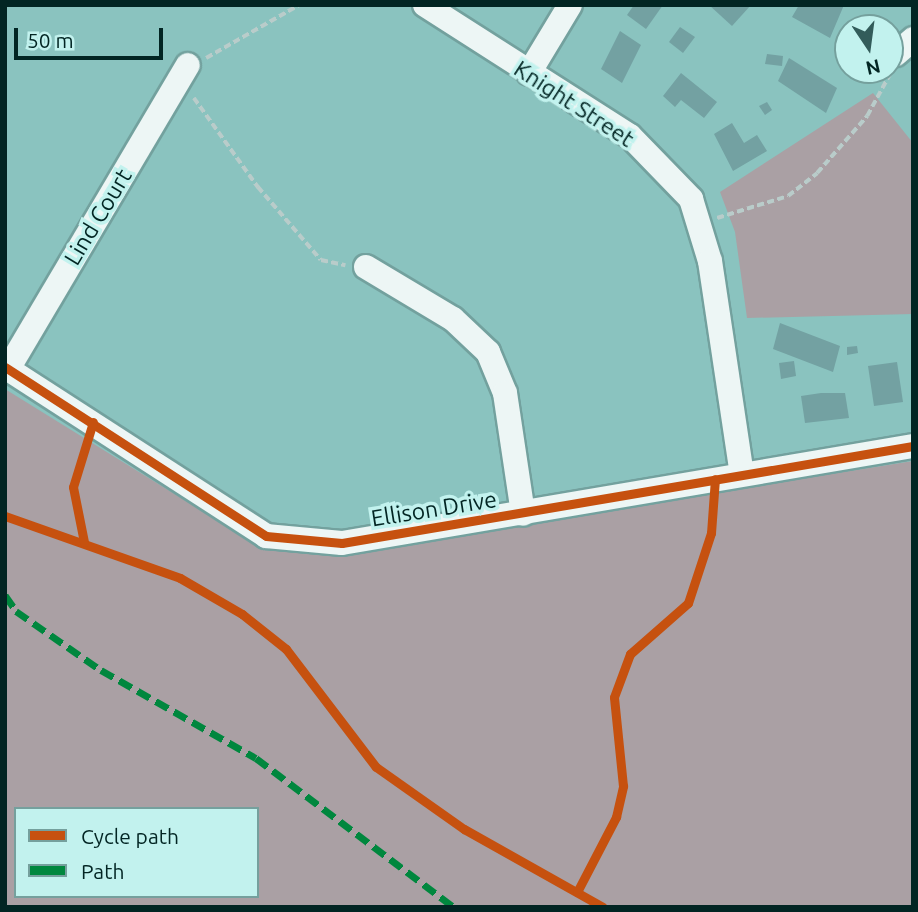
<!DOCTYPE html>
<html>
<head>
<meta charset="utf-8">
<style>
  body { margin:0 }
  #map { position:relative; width:918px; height:912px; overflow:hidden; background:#8ac3bf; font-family:Ubuntu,sans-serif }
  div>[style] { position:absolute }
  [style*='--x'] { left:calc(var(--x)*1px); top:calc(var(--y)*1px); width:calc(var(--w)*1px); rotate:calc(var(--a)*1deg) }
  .green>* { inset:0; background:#aaa0a4 }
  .building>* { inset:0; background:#73a1a2 }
  .path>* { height:3.5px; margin-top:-1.75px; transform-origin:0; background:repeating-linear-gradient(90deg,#b9ccca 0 7px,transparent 0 10.5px) }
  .roads { filter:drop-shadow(2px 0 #73a19e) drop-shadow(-2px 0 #73a19e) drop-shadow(0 2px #73a19e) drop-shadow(0 -2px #73a19e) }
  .minor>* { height:24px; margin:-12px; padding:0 12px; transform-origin:12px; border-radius:12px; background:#edf6f5 }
  .quiet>* { height:7px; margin-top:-3.5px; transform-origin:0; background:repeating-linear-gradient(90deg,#00873e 0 14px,transparent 0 21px) }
  .cycleway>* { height:9px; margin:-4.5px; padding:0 4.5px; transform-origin:4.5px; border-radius:4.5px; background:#c6510f }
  span { translate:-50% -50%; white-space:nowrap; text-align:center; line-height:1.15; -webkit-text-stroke:7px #c2f2ee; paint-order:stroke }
  .street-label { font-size:23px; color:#022523 }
  .frame { position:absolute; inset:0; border:7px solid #022523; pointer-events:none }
  .legend { position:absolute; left:14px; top:807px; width:245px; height:91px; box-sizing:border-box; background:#c2f2ee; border:2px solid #75a09d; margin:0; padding:9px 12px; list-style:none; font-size:21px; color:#022523 }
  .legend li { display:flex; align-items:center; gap:14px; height:35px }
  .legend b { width:35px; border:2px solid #75a09d }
  .north { position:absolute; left:834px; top:14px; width:70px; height:70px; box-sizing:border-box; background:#c2f2ee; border:2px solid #75a09d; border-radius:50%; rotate:167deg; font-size:19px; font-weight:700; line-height:28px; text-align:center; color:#022523 }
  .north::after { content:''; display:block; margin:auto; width:24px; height:32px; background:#325c5a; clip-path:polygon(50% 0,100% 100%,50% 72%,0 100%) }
  .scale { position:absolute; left:14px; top:28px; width:149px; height:32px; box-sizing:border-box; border:4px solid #022523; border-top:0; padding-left:9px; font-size:21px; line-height:24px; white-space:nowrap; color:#022523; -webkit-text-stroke:5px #c2f2ee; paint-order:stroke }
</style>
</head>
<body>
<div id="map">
  <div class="green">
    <div style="clip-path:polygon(873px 93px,913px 143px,913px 314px,747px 318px,735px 232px,720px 192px)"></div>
    <div style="clip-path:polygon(evenodd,5px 389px,265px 550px,339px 552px,913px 461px,913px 907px,5px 907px,5px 389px,16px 809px,257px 809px,257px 896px,16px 896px,16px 809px)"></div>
  </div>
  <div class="building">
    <div style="clip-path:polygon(634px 5px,663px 5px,646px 29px,627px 15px)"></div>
    <div style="clip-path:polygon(709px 5px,751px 5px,732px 26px)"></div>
    <div style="clip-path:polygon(799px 5px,817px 6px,844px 5px,830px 38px,792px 17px)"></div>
    <div style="clip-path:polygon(680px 27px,695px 37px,683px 53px,669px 42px)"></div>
    <div style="clip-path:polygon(620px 31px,641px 45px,622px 83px,601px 69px)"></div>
    <div style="clip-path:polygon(767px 54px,783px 56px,782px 66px,765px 64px)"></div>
    <div style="clip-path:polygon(789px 58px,837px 88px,826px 113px,778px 81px)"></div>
    <div style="clip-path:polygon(681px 73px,717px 102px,704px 118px,681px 100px,675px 107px,663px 96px)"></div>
    <div style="clip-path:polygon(767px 102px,772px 110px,765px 115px,759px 106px)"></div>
    <div style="clip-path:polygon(732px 123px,744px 143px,757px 135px,767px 151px,733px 171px,714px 134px)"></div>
    <div style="clip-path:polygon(780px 323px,840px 346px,833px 372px,773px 349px)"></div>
    <div style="clip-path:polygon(857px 346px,858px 353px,847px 355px,847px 347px)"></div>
    <div style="clip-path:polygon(794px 361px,796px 376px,781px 379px,779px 363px)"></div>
    <div style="clip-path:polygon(897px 362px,903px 402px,874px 406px,868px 366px)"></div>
    <div style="clip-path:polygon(821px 393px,845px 393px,849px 418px,805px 423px,801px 396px)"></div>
  </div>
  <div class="path">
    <div style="--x:206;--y:58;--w:107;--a:-29.7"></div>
    <div style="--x:194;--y:98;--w:110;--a:54.3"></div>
    <div style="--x:258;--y:187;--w:96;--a:49.2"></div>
    <div style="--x:321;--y:260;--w:25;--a:12"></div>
    <div style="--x:717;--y:218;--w:74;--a:-17.2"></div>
    <div style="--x:788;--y:196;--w:37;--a:-38"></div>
    <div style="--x:817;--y:173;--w:76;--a:-48.7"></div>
    <div style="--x:867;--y:116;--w:50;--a:-61.4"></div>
  </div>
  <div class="roads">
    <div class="minor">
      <div style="--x:425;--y:5;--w:243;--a:32.6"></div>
      <div style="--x:630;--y:136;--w:88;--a:45.9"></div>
      <div style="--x:691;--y:199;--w:65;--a:73"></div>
      <div style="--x:710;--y:261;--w:215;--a:81.5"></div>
      <div style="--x:896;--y:54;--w:23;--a:-41"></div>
      <div style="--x:529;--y:73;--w:79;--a:-58.9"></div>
      <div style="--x:366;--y:267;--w:101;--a:30.9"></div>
      <div style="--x:453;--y:319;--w:48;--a:43.3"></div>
      <div style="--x:488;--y:352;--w:44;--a:67.5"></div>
      <div style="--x:505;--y:393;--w:122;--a:81.5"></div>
      <div style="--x:5;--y:367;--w:311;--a:32.9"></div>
      <div style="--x:266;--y:536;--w:76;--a:5.3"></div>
      <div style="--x:342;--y:543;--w:579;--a:-9.64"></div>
      <div style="--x:8;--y:369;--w:353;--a:-59.4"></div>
    </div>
  </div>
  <div class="quiet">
    <div style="--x:5;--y:595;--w:19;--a:55"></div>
    <div style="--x:16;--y:611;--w:103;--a:34.8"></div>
    <div style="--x:101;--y:670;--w:178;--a:29.6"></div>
    <div style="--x:256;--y:758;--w:248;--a:37"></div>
  </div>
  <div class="cycleway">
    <div style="--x:5;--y:367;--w:311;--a:32.9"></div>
    <div style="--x:266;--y:536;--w:76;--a:5.3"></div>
    <div style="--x:342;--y:543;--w:579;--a:-9.64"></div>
    <div style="--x:5;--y:516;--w:186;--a:19.5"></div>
    <div style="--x:180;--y:578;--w:72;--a:30.1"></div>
    <div style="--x:242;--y:614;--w:56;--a:38.5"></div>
    <div style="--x:286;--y:649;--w:148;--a:52.7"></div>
    <div style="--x:376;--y:767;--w:108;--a:35.2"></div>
    <div style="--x:464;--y:829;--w:159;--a:29.3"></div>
    <div style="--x:84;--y:542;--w:56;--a:-101.3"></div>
    <div style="--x:73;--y:487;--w:68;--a:-72.9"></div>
    <div style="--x:577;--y:892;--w:85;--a:-62.5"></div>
    <div style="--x:616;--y:817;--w:32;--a:-77"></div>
    <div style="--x:623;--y:786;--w:89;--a:-95.8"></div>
    <div style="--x:614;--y:697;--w:46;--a:-69.6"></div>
    <div style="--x:630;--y:654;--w:77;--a:-41.3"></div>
    <div style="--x:688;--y:603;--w:74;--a:-71.8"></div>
    <div style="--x:711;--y:533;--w:54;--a:-85.8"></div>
  </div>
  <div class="street-label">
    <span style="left:574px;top:104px;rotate:33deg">Knight Street</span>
    <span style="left:98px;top:217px;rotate:-59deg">Lind Court</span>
    <span style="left:434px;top:509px;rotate:-9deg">Ellison Drive</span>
  </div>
  <div class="frame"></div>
  <ul class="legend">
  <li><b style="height:9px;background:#c6510f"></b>Cycle path</li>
  <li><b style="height:9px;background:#00873e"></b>Path</li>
  </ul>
  <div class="north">N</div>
  <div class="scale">50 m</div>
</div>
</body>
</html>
